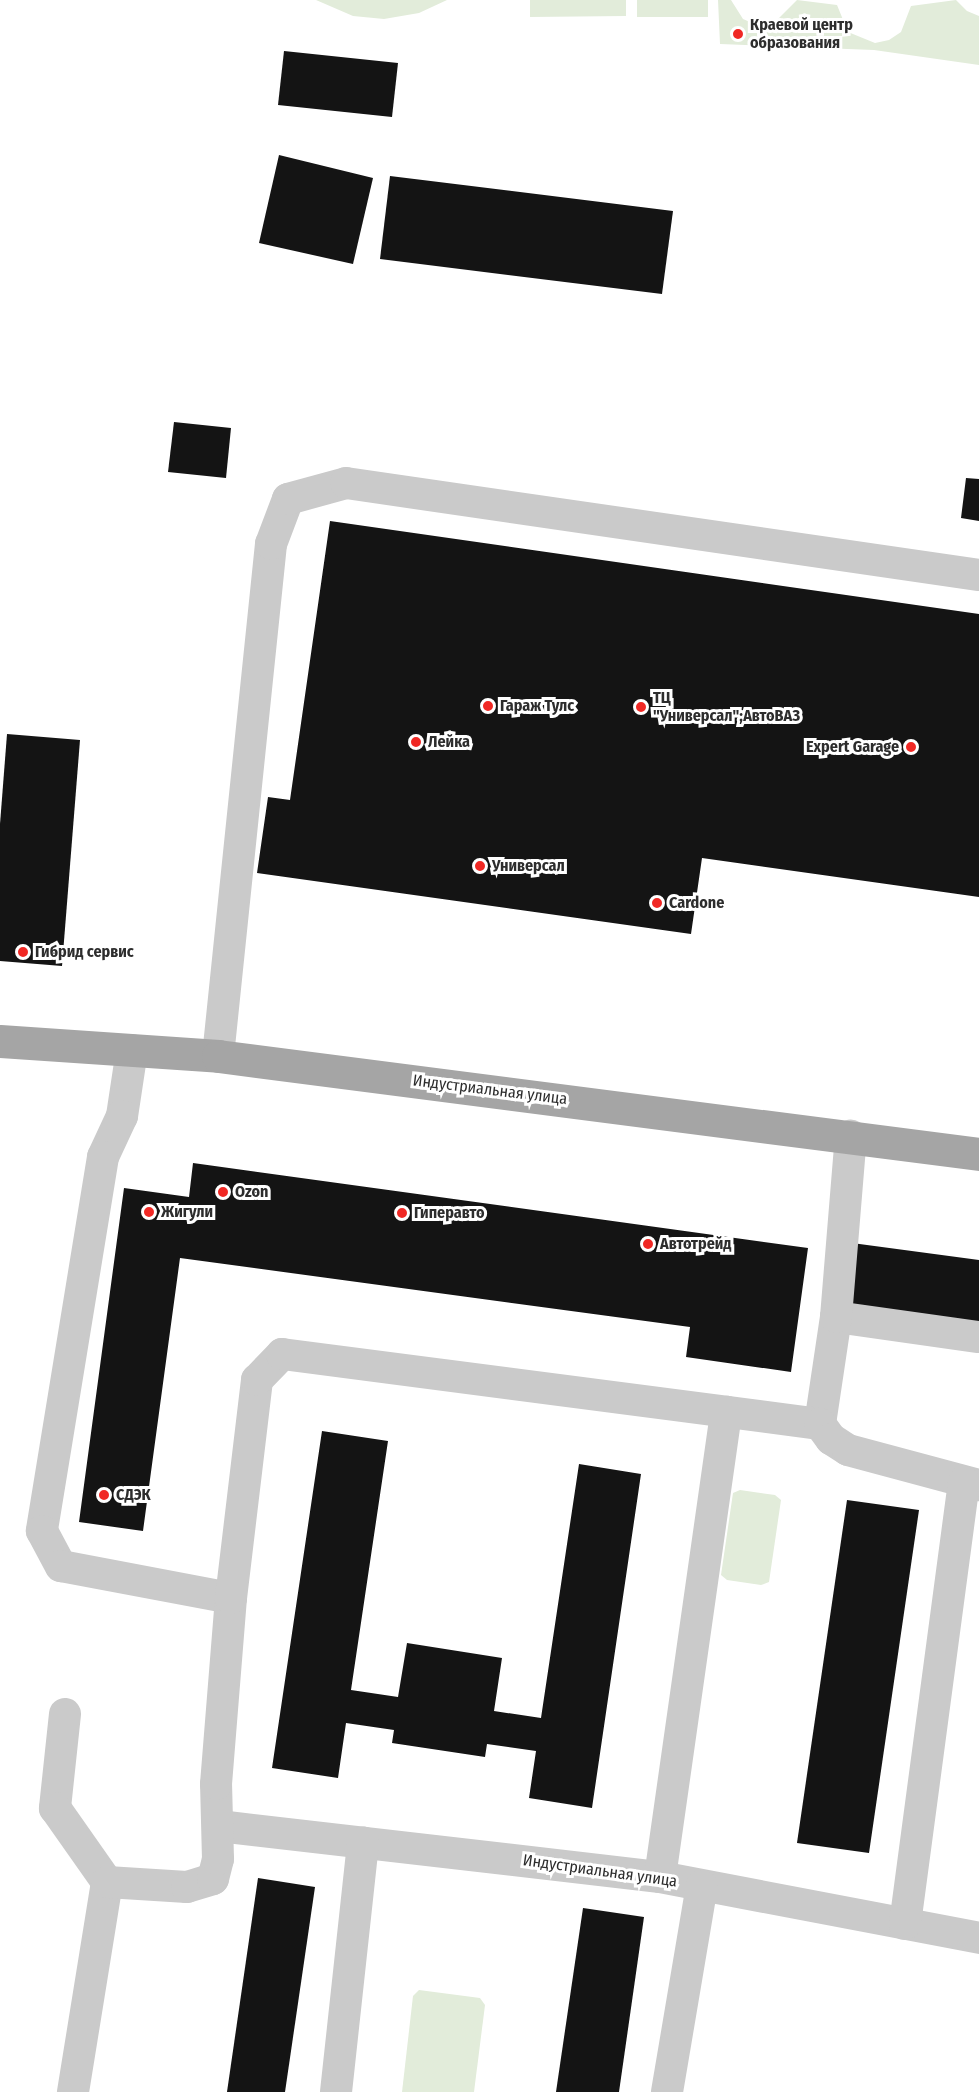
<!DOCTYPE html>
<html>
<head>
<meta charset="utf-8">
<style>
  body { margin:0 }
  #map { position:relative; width:979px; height:2092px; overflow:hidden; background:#fff; font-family:"Fira Sans Condensed",sans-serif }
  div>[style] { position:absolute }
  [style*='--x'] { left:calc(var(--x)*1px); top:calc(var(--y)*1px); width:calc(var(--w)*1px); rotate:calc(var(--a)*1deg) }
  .green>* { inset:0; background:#e2ecda }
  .building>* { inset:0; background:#141414 }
  .minor>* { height:32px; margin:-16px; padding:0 16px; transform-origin:16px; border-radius:16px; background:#cacaca }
  .major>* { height:33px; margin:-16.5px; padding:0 16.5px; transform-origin:16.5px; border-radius:16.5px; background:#a5a5a5 }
  .dots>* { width:16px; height:16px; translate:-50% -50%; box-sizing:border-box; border:3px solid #fff; border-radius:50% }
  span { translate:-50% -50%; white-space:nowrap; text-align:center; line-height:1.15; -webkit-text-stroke:6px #fff; paint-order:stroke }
  .poi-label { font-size:16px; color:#2d2d2d; font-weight:700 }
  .left { translate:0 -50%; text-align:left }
  .right { translate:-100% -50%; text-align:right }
  .street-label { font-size:16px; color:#2d2d2d }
</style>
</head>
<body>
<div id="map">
  <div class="green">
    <div style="clip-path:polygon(316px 0,447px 0,419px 13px,384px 19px,353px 16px)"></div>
    <div style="clip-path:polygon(530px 0,626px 0,626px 16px,530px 17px)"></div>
    <div style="clip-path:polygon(637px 0,708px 0,708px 17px,637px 17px)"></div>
    <div style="clip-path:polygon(718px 0,731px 0,743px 19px,757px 25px,776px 21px,797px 0,837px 5px,848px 32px,875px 43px,889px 40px,901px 32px,911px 6px,956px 0,967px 11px,979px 16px,979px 65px,874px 50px,720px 44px)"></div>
    <div style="clip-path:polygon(740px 1490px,775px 1495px,781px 1500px,769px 1582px,761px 1585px,727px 1580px,721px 1575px,733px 1493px)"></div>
    <div style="clip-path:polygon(419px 1990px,480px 1998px,485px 2005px,474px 2092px,402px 2092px,413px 1996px)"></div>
  </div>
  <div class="building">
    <div style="clip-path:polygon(284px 51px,398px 63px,392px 117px,278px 105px)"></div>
    <div style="clip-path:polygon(279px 155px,373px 178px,353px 264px,259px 243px)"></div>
    <div style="clip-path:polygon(390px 176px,673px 211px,662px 294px,380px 259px)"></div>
    <div style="clip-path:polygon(174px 422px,231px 428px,226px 478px,168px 472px)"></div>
    <div style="clip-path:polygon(966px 478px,979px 479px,979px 521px,961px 518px)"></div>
    <div style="clip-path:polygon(330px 521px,979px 614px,979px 897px,702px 858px,691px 934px,257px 873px,268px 797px,290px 800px)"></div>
    <div style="clip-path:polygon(7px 734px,80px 740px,62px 966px,0 961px,0 824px)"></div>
    <div style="clip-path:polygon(193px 1163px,808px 1248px,791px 1372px,686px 1357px,690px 1327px,180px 1258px,143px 1531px,79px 1522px,124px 1188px,189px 1197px)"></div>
    <div style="clip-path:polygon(852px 1243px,979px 1260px,979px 1323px,844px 1304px)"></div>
    <div style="clip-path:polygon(322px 1431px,388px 1441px,351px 1690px,398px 1697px,407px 1643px,502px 1658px,494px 1711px,541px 1718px,579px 1464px,641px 1474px,592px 1808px,529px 1798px,536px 1751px,487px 1744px,485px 1757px,392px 1743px,394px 1730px,346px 1723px,338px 1778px,272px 1768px)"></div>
    <div style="clip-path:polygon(847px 1500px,919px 1510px,869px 1853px,797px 1843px)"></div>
    <div style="clip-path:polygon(258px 1878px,315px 1887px,285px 2092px,227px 2092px)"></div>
    <div style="clip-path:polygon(583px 1908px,644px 1917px,619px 2092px,556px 2092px)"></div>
  </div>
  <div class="minor">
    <div style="--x:132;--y:1050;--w:67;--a:98.6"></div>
    <div style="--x:122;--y:1116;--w:45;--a:114.9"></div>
    <div style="--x:103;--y:1157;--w:379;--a:99.3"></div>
    <div style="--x:42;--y:1531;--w:40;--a:62"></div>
    <div style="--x:61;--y:1566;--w:173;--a:10.7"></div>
    <div style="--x:218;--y:1056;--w:515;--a:-84.09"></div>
    <div style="--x:271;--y:544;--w:48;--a:-69.3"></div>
    <div style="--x:288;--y:499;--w:60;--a:-15.4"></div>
    <div style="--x:346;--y:483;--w:640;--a:8.27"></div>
    <div style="--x:836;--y:1317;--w:144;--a:8"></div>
    <div style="--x:820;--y:1424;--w:108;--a:-81.5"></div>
    <div style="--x:836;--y:1317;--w:182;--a:-85.3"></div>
    <div style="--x:65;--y:1714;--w:95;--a:96.1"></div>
    <div style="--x:55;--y:1808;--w:90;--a:54.9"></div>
    <div style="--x:107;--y:1882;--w:213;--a:99.2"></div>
    <div style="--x:219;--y:1826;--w:444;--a:6.6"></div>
    <div style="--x:660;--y:1877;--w:325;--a:10.8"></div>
    <div style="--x:660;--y:1877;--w:470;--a:-81.9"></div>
    <div style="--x:107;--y:1882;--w:80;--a:3.6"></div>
    <div style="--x:187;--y:1887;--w:27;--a:-17"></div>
    <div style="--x:213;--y:1879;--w:21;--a:-76"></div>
    <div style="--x:218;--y:1859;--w:75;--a:-91.5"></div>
    <div style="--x:216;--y:1784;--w:187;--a:-85.4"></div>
    <div style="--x:231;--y:1598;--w:220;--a:-83.2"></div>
    <div style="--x:257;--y:1380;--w:36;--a:-46"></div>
    <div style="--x:282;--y:1354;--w:543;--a:7.41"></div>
    <div style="--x:820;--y:1424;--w:19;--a:54"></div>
    <div style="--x:831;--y:1439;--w:20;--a:33"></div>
    <div style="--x:848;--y:1450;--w:136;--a:15"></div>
    <div style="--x:905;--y:1924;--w:446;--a:-82.4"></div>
    <div style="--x:336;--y:2092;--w:251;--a:-83.8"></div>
    <div style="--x:667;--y:2092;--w:209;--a:-80.4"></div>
  </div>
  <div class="major">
    <div style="--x:0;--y:1041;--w:219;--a:3.9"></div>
    <div style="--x:218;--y:1056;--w:767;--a:7.34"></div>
  </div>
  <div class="dots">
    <div style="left:738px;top:34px;background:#f02824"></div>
    <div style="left:488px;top:706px;background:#f02824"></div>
    <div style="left:641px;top:707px;background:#f02824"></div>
    <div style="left:416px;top:742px;background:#f02824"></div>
    <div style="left:911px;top:747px;background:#f02824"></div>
    <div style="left:480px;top:866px;background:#f02824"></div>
    <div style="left:657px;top:903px;background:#f02824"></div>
    <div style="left:23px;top:952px;background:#f02824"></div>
    <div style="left:223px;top:1192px;background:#f02824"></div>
    <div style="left:149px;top:1212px;background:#f02824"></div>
    <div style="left:402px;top:1213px;background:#f02824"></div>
    <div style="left:648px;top:1244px;background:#f02824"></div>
    <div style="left:104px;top:1495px;background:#f02824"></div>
  </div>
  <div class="poi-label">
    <span class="left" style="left:750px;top:34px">Краевой центр<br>образования</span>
    <span class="left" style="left:653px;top:707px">ТЦ<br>"Универсал";АвтоВАЗ</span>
    <span class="left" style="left:500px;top:706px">Гараж Тулс</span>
    <span class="left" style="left:428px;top:742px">Лейка</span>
    <span class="right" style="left:899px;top:747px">Expert Garage</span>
    <span class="left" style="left:492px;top:866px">Универсал</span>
    <span class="left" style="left:669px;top:903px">Cardone</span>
    <span class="left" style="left:35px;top:952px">Гибрид сервис</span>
    <span class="left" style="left:235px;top:1192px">Ozon</span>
    <span class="left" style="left:161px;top:1212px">Жигули</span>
    <span class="left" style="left:414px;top:1213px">Гиперавто</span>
    <span class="left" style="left:660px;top:1244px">Автотрейд</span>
    <span class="left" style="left:116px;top:1495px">СДЭК</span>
  </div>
  <div class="street-label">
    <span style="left:490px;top:1090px;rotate:7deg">Индустриальная улица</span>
    <span style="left:600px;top:1871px;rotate:8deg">Индустриальная улица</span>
  </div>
</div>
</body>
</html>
